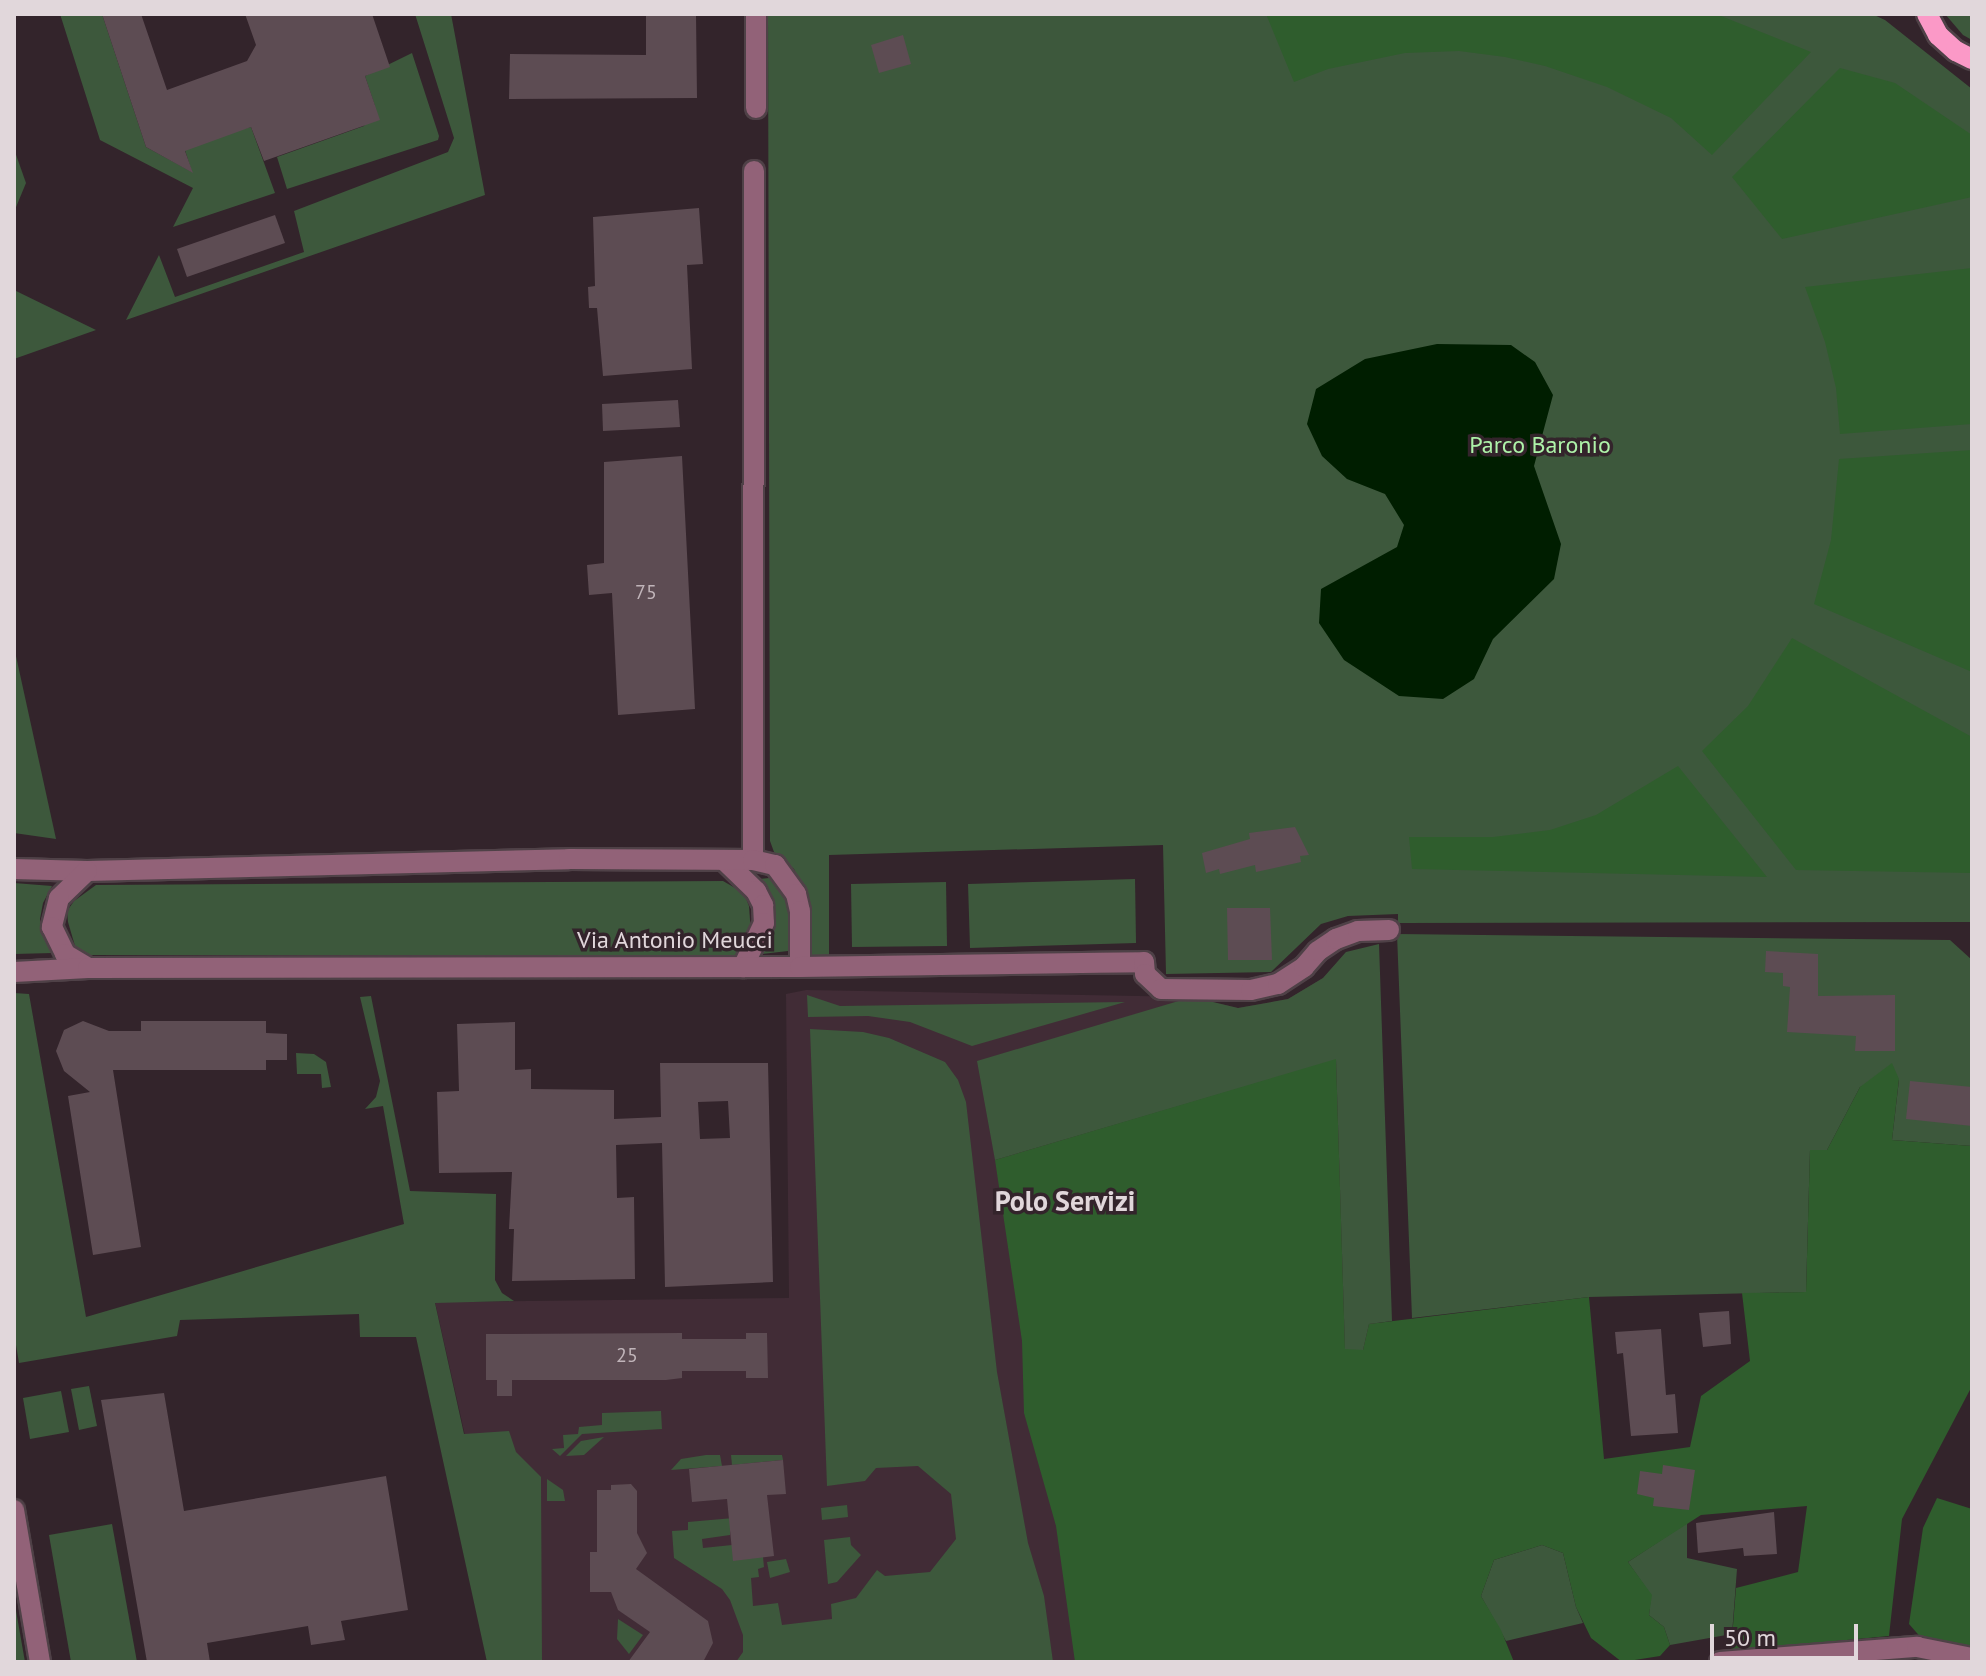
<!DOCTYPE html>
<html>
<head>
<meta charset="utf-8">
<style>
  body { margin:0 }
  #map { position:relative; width:1986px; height:1676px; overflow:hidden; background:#33242b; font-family:"PT Sans",sans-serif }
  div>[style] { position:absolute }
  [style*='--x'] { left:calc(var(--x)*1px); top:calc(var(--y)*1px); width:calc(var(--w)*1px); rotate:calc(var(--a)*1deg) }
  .built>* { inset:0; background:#412c36 }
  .green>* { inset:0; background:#3d583c }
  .forest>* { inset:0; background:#2f5d2d }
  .water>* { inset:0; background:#001e00 }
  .building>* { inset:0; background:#5d4c53 }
  .roads { filter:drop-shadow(2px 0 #4f4147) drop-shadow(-2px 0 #4f4147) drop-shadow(0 2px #4f4147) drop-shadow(0 -2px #4f4147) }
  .minor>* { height:20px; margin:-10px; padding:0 10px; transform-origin:10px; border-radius:10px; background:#926278 }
  .major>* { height:20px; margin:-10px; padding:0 10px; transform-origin:10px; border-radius:10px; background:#fb99c7 }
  span { translate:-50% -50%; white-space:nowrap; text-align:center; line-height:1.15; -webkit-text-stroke:7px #33242b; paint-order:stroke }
  .number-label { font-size:20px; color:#c0b4b9 }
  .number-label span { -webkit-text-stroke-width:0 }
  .park-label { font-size:24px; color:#aef3a9 }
  .street-label { font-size:24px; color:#e1d7db }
  .quarter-label { font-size:28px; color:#e1d7db; font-weight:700 }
  .frame { position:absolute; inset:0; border:16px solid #e1d7db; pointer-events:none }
  .scale { position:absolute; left:1710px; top:1624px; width:148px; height:36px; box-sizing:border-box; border:4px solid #e1d7db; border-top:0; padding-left:10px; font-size:24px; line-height:28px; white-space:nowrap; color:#e1d7db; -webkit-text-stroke:6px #33242b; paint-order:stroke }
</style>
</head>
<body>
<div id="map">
  <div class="built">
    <div style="clip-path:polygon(1346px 952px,1401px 1574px,1458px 1662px,516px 1662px,435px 1302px,789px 1298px,786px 994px,806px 990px,1192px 997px,1238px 1008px,1288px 999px,1323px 978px)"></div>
  </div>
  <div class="green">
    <div style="clip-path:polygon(60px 14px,102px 14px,146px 147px,192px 172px,183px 144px,251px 127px,275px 193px,173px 227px,193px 188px,100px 140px)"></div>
    <div style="clip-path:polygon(415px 14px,451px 14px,485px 195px,126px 320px,159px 255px,175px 297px,304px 252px,294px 211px,448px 152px,454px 138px)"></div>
    <div style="clip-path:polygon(768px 14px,1872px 14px,1885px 20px,1972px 89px,1972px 922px,1398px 923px,1398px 914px,1348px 916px,1321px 924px,1271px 972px,1166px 974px,1163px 845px,829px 855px,829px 957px,809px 957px,801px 888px,794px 869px,774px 852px,770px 841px)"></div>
    <div style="clip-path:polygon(1945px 14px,1972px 14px,1972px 40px,1963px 35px)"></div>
    <div style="clip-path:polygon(412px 53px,439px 136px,438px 140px,287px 189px,277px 157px,364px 126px,375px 106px,365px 76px)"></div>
    <div style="clip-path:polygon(14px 149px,26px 183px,14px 212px)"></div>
    <div style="clip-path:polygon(14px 290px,96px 330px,14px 359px)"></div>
    <div style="clip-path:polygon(14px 647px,56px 839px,14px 833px)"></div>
    <div style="clip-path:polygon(769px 878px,781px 886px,787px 899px,790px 924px,788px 951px,762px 954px,774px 928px,775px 913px,768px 890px,759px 879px)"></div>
    <div style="clip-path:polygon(1135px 879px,1136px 943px,970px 948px,968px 884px)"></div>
    <div style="clip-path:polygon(723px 881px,744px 893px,749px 906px,751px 933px,735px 955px,89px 955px,75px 946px,68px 922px,67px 911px,74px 901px,96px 885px)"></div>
    <div style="clip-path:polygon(946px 882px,947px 946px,852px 947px,851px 884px)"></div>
    <div style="clip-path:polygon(14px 883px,52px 886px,43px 903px,40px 919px,42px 931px,53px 953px,14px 954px)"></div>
    <div style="clip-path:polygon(1397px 934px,1950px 940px,1972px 960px,1972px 1146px,1892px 1140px,1899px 1080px,1860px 1087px,1827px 1150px,1810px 1150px,1806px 1292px,1589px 1297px,1412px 1318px)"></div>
    <div style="clip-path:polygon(1379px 944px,1392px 1321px,1369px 1324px,1363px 1350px,1345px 1350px,1336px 1060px,995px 1160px,977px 1061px,1192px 997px,1238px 1008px,1288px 999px,1323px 978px,1346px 952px)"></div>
    <div style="clip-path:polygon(14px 993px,29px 994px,86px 1317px,404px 1224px,383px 1106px,365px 1109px,376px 1097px,380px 1081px,360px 997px,371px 996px,410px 1191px,496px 1194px,495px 1280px,502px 1293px,514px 1301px,435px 1303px,464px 1434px,509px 1431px,516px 1452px,541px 1477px,542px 1662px,487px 1662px,416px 1337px,360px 1337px,359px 1314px,180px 1320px,177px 1336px,19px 1363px,14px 1333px)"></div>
    <div style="clip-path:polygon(807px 995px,840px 1006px,1125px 1002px,972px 1046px,910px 1022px,868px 1016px,808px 1017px)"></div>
    <div style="clip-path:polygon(810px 1029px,863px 1032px,889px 1038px,945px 1062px,958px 1080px,966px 1102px,997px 1372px,1028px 1543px,1044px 1596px,1053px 1662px,736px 1662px,743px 1652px,743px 1635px,730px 1600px,722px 1589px,674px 1558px,672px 1531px,688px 1530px,688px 1522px,745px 1517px,730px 1524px,730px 1535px,702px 1539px,703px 1548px,732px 1545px,763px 1557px,764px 1567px,758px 1569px,759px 1577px,751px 1578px,753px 1606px,778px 1603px,782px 1625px,832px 1619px,831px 1604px,856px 1598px,877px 1570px,885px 1576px,930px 1572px,956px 1539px,951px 1494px,918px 1466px,876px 1468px,865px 1481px,827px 1486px)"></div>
    <div style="clip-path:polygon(296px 1053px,314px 1054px,326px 1062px,331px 1087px,322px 1088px,321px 1074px,297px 1074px)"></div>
    <div style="clip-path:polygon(89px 1386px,97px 1426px,79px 1430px,71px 1389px)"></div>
    <div style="clip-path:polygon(61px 1391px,69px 1432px,30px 1439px,23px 1398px)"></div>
    <div style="clip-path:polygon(661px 1411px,662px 1429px,582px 1434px,560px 1456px,552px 1449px,564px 1448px,563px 1435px,578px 1434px,579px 1427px,602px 1425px,602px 1413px)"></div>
    <div style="clip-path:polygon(604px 1437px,584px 1455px,566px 1456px,581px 1441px)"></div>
    <div style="clip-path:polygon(706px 1455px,720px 1455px,722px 1466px,671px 1470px,681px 1459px)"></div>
    <div style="clip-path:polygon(731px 1455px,782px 1455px,783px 1460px,732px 1465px)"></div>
    <div style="clip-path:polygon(547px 1479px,563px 1490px,565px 1501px,547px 1501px)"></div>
    <div style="clip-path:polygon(847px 1505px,848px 1517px,822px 1520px,821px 1508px)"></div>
    <div style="clip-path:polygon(1687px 1523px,1687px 1558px,1737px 1569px,1732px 1634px,1670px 1645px,1664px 1627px,1649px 1615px,1651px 1595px,1628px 1562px)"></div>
    <div style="clip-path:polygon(112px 1524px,137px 1662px,71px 1662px,49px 1535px)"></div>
    <div style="clip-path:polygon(850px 1537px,851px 1545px,861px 1555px,837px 1582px,828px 1584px,824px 1540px)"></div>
    <div style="clip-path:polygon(1542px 1545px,1563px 1553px,1576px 1607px,1583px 1623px,1506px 1641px,1481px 1596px,1494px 1560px)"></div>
    <div style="clip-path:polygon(786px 1559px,790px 1572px,770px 1578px,767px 1562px)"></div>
    <div style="clip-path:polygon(14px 1599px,25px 1662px,14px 1662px)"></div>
    <div style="clip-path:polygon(618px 1619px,643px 1635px,629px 1654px,617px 1639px)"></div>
  </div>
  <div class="forest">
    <div style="clip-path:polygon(1266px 14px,1716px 14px,1811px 52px,1712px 155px,1671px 118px,1607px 87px,1545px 66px,1505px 57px,1459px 51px,1405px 53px,1328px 69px,1294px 82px)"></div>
    <div style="clip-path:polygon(1840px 68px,1895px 83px,1972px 135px,1972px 197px,1782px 239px,1732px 177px)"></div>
    <div style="clip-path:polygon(1972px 268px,1972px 424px,1840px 434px,1836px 388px,1825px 342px,1805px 287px)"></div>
    <div style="clip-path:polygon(1972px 450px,1972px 672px,1814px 604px,1831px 540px,1839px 459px)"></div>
    <div style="clip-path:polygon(1792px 638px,1972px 737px,1972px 873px,1796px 870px,1702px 751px,1748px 706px)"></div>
    <div style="clip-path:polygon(1678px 766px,1767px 877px,1412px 869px,1409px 837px,1493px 837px,1550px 830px,1596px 815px)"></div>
    <div style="clip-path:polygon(1336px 1059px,1345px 1349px,1363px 1350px,1369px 1324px,1589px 1297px,1604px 1459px,1690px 1447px,1701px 1396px,1750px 1361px,1742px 1293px,1806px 1292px,1810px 1150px,1827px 1150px,1860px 1087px,1892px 1063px,1899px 1079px,1892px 1140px,1972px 1146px,1972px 1386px,1902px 1519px,1889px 1636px,1731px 1651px,1736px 1588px,1798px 1572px,1807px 1506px,1701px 1515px,1628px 1562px,1652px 1595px,1649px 1615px,1664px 1627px,1670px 1645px,1660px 1656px,1622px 1662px,1591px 1638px,1576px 1607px,1563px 1553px,1542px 1545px,1494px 1560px,1481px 1596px,1501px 1630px,1514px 1662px,1075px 1662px,1056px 1526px,1024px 1413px,1022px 1341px,995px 1160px)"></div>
    <div style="clip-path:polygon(1937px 1498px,1972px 1509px,1972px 1650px,1923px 1640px,1909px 1624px,1923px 1528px)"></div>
  </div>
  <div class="water">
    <div style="clip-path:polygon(1437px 344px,1511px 345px,1535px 362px,1553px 395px,1534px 466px,1561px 544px,1554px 579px,1493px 639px,1474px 679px,1443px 699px,1399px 696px,1344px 660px,1319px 623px,1321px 589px,1397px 547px,1404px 525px,1385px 494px,1347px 479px,1322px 456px,1307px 424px,1316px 389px,1365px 359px)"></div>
  </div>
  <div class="building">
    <div style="clip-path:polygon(102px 14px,141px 14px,167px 90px,247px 61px,256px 45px,245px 14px,372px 14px,390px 67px,365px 76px,380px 120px,264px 161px,251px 127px,185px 151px,193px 173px,146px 147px)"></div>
    <div style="clip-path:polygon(646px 14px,696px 14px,697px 98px,509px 99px,510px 54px,646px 55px)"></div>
    <div style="clip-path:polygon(903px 35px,911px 64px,879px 73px,871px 45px)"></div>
    <div style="clip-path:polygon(699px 208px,703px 264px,687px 265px,692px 369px,603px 376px,597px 308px,589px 308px,588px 287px,595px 286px,593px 217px)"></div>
    <div style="clip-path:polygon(275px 215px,285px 243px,187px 277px,177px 249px)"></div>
    <div style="clip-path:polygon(678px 400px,680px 427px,603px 431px,602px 404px)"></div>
    <div style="clip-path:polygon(682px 456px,695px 709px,618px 715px,612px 593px,589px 595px,587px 565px,604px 563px,604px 462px)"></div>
    <div style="clip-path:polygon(1295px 827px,1309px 855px,1300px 856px,1301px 862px,1256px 872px,1255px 865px,1220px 874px,1219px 869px,1206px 873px,1202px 853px,1250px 839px,1249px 833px)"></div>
    <div style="clip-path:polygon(1227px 908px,1270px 908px,1272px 960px,1228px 960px)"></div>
    <div style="clip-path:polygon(1766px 951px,1818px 954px,1818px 996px,1895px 995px,1895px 1051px,1855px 1051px,1856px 1036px,1787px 1032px,1790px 987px,1783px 986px,1783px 973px,1765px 972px)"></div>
    <div style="clip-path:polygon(83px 1021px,109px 1031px,141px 1031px,141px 1021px,266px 1021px,266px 1033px,287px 1034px,287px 1060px,266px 1060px,266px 1070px,113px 1070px,141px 1247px,93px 1255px,68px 1096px,90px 1092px,64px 1071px,56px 1051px,64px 1030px)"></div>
    <div style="clip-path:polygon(evenodd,515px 1022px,515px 1070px,531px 1069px,531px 1089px,614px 1090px,614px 1119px,661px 1117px,660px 1063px,768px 1063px,773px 1282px,665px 1287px,662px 1143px,616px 1145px,617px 1198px,634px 1197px,635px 1279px,512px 1281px,514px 1229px,509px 1229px,512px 1172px,439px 1173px,437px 1092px,459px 1091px,457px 1024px,515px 1022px,728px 1101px,730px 1138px,700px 1139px,698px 1102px,728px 1101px)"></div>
    <div style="clip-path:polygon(1910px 1081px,1972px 1087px,1972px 1126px,1906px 1119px)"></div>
    <div style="clip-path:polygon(1729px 1311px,1731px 1344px,1703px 1347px,1699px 1313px)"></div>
    <div style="clip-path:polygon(1661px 1329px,1666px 1395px,1675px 1394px,1678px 1433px,1631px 1436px,1623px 1353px,1617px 1354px,1615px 1332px)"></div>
    <div style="clip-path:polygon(682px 1333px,682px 1339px,746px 1339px,746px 1333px,767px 1333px,768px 1378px,746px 1378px,746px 1371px,682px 1371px,682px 1378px,666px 1380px,512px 1380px,512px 1396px,497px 1396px,497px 1380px,486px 1380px,486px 1334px)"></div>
    <div style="clip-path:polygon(164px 1393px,184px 1511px,386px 1476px,408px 1610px,341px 1621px,345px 1640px,311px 1645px,308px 1626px,207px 1643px,210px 1662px,147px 1662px,101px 1400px)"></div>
    <div style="clip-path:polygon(783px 1460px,786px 1494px,767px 1495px,774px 1556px,733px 1561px,727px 1499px,692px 1502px,689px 1469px)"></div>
    <div style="clip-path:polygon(1663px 1465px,1695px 1470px,1689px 1510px,1653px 1506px,1654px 1498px,1637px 1494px,1640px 1471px,1662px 1474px)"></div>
    <div style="clip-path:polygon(631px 1484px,637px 1491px,637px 1533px,647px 1553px,636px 1569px,708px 1621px,713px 1643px,703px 1662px,628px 1662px,650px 1632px,618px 1610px,611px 1592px,590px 1592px,590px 1552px,597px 1552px,597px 1490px,611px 1490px,611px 1485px)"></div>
    <div style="clip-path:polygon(1774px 1512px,1777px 1554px,1744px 1556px,1743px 1548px,1698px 1553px,1696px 1523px)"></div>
  </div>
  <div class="roads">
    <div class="minor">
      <div style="--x:756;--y:14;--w:94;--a:90"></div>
      <div style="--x:724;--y:860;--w:45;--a:44.1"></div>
      <div style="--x:756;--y:891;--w:16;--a:63"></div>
      <div style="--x:763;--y:905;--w:18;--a:87"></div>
      <div style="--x:764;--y:923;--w:49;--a:115.5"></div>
      <div style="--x:753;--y:860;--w:689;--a:-89.92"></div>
      <div style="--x:14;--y:869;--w:73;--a:1.6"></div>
      <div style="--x:87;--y:871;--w:482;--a:-1.4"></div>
      <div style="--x:569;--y:859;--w:184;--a:0.3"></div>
      <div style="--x:753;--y:860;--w:23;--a:13"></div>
      <div style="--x:775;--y:865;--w:36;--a:54"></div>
      <div style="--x:796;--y:894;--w:17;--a:77"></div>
      <div style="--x:800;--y:911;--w:56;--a:90"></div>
      <div style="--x:87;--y:871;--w:39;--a:136"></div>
      <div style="--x:59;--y:898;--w:30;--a:104"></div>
      <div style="--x:52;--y:927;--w:30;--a:64"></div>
      <div style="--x:65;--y:954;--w:27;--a:31"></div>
      <div style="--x:14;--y:972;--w:74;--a:-3.1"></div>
      <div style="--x:88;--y:968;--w:712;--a:-0.08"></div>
      <div style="--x:800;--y:967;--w:344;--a:-0.8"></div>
      <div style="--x:1144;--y:962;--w:12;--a:85"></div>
      <div style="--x:1145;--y:974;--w:22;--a:43"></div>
      <div style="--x:1161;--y:989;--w:90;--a:0.6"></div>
      <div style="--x:1251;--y:990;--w:28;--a:-13"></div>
      <div style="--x:1278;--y:984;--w:31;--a:-33"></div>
      <div style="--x:1304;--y:967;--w:21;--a:-49"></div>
      <div style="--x:1318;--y:951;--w:22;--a:-34"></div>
      <div style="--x:1336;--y:939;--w:23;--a:-20"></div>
      <div style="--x:1358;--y:931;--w:31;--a:-2"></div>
      <div style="--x:14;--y:1510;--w:154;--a:80.3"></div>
      <div style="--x:1720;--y:1662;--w:198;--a:-4.4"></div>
      <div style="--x:1917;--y:1647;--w:56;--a:11.3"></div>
    </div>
    <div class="major">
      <div style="--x:1927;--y:14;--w:24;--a:62"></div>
      <div style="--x:1938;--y:35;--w:24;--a:42"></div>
      <div style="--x:1956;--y:51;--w:18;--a:27"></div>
    </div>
  </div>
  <div class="number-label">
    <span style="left:646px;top:592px">75</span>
    <span style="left:627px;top:1355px">25</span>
  </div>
  <div class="park-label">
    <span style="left:1540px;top:445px">Parco Baronio</span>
  </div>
  <div class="street-label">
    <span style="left:675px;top:940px">Via Antonio Meucci</span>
  </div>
  <div class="quarter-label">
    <span style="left:1065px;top:1201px">Polo Servizi</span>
  </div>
  <div class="frame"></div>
  <div class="scale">50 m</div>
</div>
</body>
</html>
